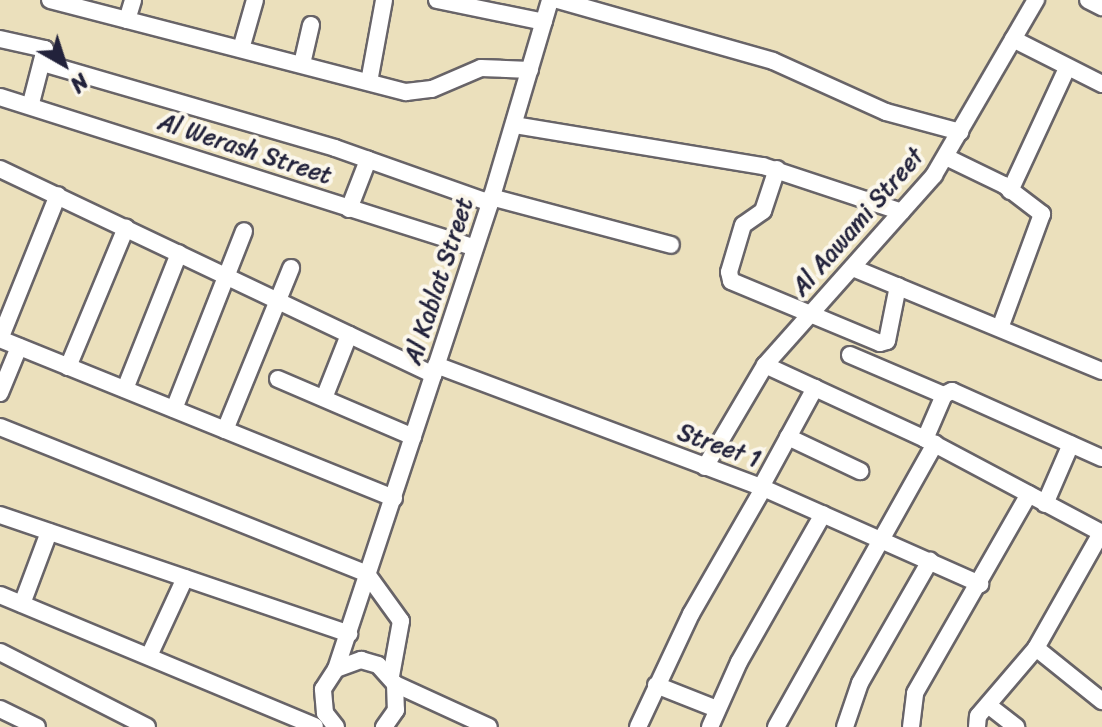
<!DOCTYPE html>
<html>
<head>
<meta charset="utf-8">
<style>
  body { margin:0 }
  #map { position:relative; width:1102px; height:727px; overflow:hidden; background:#ebe0bc; font-family:Sriracha,sans-serif }
  div>[style] { position:absolute }
  [style*='--x'] { left:calc(var(--x)*1px); top:calc(var(--y)*1px); width:calc(var(--w)*1px); rotate:calc(var(--a)*1deg) }
  .roads { filter:drop-shadow(2px 0 #686468) drop-shadow(-2px 0 #686468) drop-shadow(0 2px #686468) drop-shadow(0 -2px #686468) }
  .street>* { height:16px; margin:-8px; padding:0 8px; transform-origin:8px; border-radius:8px; background:#fff }
  span { translate:-50% -50%; white-space:nowrap; text-align:center; line-height:1.15; -webkit-text-stroke:8px #fbf7ec; paint-order:stroke }
  .street-label { font-size:24px; color:#22223b }
  .north { position:absolute; left:24px; top:24px; width:80px; height:80px; -webkit-text-stroke:6px #fbf7ec; paint-order:stroke; rotate:141deg; font-size:22px; font-weight:700; line-height:32px; text-align:center; color:#22223b }
  .north::after { content:''; display:block; margin:auto; width:28px; height:36px; background:#22223b; clip-path:polygon(50% 0,100% 100%,50% 72%,0 100%) }
</style>
</head>
<body>
<div id="map">
  <div class="roads">
    <div class="street">
      <div style="--x:50;--y:0;--w:368;--a:14.5"></div>
      <div style="--x:406;--y:92;--w:26;--a:-7"></div>
      <div style="--x:432;--y:89;--w:53;--a:-23.2"></div>
      <div style="--x:481;--y:68;--w:49;--a:2.3"></div>
      <div style="--x:437;--y:0;--w:109;--a:11.6"></div>
      <div style="--x:558;--y:0;--w:223;--a:15.8"></div>
      <div style="--x:773;--y:61;--w:124;--a:24.3"></div>
      <div style="--x:886;--y:112;--w:77;--a:15.1"></div>
      <div style="--x:1088;--y:0;--w:16;--a:27"></div>
      <div style="--x:127;--y:20;--w:21;--a:-73"></div>
      <div style="--x:0;--y:39;--w:46;--a:12.5"></div>
      <div style="--x:45;--y:49;--w:56;--a:104.5"></div>
      <div style="--x:1013;--y:39;--w:100;--a:26.8"></div>
      <div style="--x:241;--y:49;--w:51;--a:-74.1"></div>
      <div style="--x:43;--y:63;--w:304;--a:16.2"></div>
      <div style="--x:335;--y:148;--w:164;--a:19.5"></div>
      <div style="--x:302;--y:64;--w:40;--a:-77"></div>
      <div style="--x:369;--y:82;--w:83;--a:-79.6"></div>
      <div style="--x:0;--y:97;--w:497;--a:17.6"></div>
      <div style="--x:514;--y:125;--w:252;--a:9.4"></div>
      <div style="--x:763;--y:166;--w:146;--a:18.3"></div>
      <div style="--x:946;--y:157;--w:64;--a:25.8"></div>
      <div style="--x:1004;--y:185;--w:48;--a:37.3"></div>
      <div style="--x:1042;--y:214;--w:121;--a:110.2"></div>
      <div style="--x:0;--y:169;--w:480;--a:25.4"></div>
      <div style="--x:777;--y:169;--w:44;--a:108.4"></div>
      <div style="--x:763;--y:211;--w:24;--a:145"></div>
      <div style="--x:743;--y:225;--w:49;--a:106.6"></div>
      <div style="--x:729;--y:272;--w:9;--a:77"></div>
      <div style="--x:731;--y:281;--w:161;--a:22.6"></div>
      <div style="--x:880;--y:343;--w:7;--a:-16"></div>
      <div style="--x:887;--y:341;--w:56;--a:-78.7"></div>
      <div style="--x:1010;--y:191;--w:136;--a:-65.1"></div>
      <div style="--x:491;--y:197;--w:186;--a:14.9"></div>
      <div style="--x:349;--y:209;--w:53;--a:-68.8"></div>
      <div style="--x:853;--y:268;--w:269;--a:22.5"></div>
      <div style="--x:0;--y:339;--w:425;--a:22"></div>
      <div style="--x:0;--y:339;--w:155;--a:-68.1"></div>
      <div style="--x:850;--y:355;--w:102;--a:23.1"></div>
      <div style="--x:436;--y:365;--w:347;--a:20.6"></div>
      <div style="--x:761;--y:487;--w:240;--a:23.9"></div>
      <div style="--x:765;--y:365;--w:176;--a:24.8"></div>
      <div style="--x:925;--y:439;--w:200;--a:28"></div>
      <div style="--x:68;--y:367;--w:151;--a:-67.4"></div>
      <div style="--x:278;--y:379;--w:147;--a:23.2"></div>
      <div style="--x:125;--y:389;--w:146;--a:-68.3"></div>
      <div style="--x:0;--y:393;--w:50;--a:-67.6"></div>
      <div style="--x:324;--y:398;--w:68;--a:-68.4"></div>
      <div style="--x:174;--y:409;--w:191;--a:-68.5"></div>
      <div style="--x:0;--y:427;--w:395;--a:21.8"></div>
      <div style="--x:367;--y:574;--w:58;--a:54.1"></div>
      <div style="--x:401;--y:621;--w:56;--a:100.3"></div>
      <div style="--x:225;--y:430;--w:175;--a:-67.8"></div>
      <div style="--x:788;--y:437;--w:80;--a:25.3"></div>
      <div style="--x:925;--y:439;--w:48;--a:-66.6"></div>
      <div style="--x:944;--y:395;--w:9;--a:-27"></div>
      <div style="--x:952;--y:391;--w:164;--a:24.1"></div>
      <div style="--x:705;--y:467;--w:118;--a:-59.5"></div>
      <div style="--x:765;--y:365;--w:254;--a:-48.3"></div>
      <div style="--x:934;--y:175;--w:203;--a:-59.8"></div>
      <div style="--x:761;--y:487;--w:113;--a:-61.4"></div>
      <div style="--x:1045;--y:504;--w:65;--a:-66.6"></div>
      <div style="--x:0;--y:515;--w:369;--a:18.8"></div>
      <div style="--x:0;--y:595;--w:341;--a:22.6"></div>
      <div style="--x:22;--y:604;--w:77;--a:-69.4"></div>
      <div style="--x:1036;--y:648;--w:85;--a:38.8"></div>
      <div style="--x:0;--y:652;--w:165;--a:27"></div>
      <div style="--x:149;--y:656;--w:86;--a:-65.2"></div>
      <div style="--x:336;--y:669;--w:491;--a:-71.7"></div>
      <div style="--x:490;--y:203;--w:212;--a:-73.5"></div>
      <div style="--x:395;--y:684;--w:103;--a:24.6"></div>
      <div style="--x:656;--y:685;--w:66;--a:21.5"></div>
      <div style="--x:988;--y:705;--w:36;--a:38"></div>
      <div style="--x:0;--y:709;--w:41;--a:25.9"></div>
      <div style="--x:336;--y:727;--w:18;--a:-128"></div>
      <div style="--x:325;--y:713;--w:24;--a:-95"></div>
      <div style="--x:323;--y:689;--w:24;--a:-57"></div>
      <div style="--x:336;--y:669;--w:27;--a:-20"></div>
      <div style="--x:361;--y:660;--w:18;--a:16"></div>
      <div style="--x:378;--y:665;--w:25;--a:48"></div>
      <div style="--x:395;--y:684;--w:26;--a:88"></div>
      <div style="--x:396;--y:710;--w:21;--a:125"></div>
      <div style="--x:638;--y:727;--w:125;--a:-64.9"></div>
      <div style="--x:691;--y:614;--w:144;--a:-60.1"></div>
      <div style="--x:710;--y:727;--w:71;--a:-66"></div>
      <div style="--x:739;--y:662;--w:170;--a:-60.4"></div>
      <div style="--x:776;--y:727;--w:325;--a:-60.7"></div>
      <div style="--x:845;--y:727;--w:46;--a:-71.2"></div>
      <div style="--x:860;--y:683;--w:141;--a:-60.2"></div>
      <div style="--x:911;--y:727;--w:34;--a:-83"></div>
      <div style="--x:915;--y:693;--w:229;--a:-60.2"></div>
      <div style="--x:977;--y:727;--w:11;--a:-85"></div>
      <div style="--x:978;--y:716;--w:89;--a:-49.5"></div>
      <div style="--x:1036;--y:648;--w:132;--a:-60.5"></div>
    </div>
  </div>
  <div class="street-label">
    <span style="left:245px;top:149px;rotate:18deg">Al Werash Street</span>
    <span style="left:858px;top:222px;rotate:-49deg">Al Aawami Street</span>
    <span style="left:439px;top:281px;rotate:-72deg">Al Kablat Street</span>
    <span style="left:719px;top:446px;rotate:20deg">Street 1</span>
  </div>
  <div class="north">N</div>
</div>
</body>
</html>
